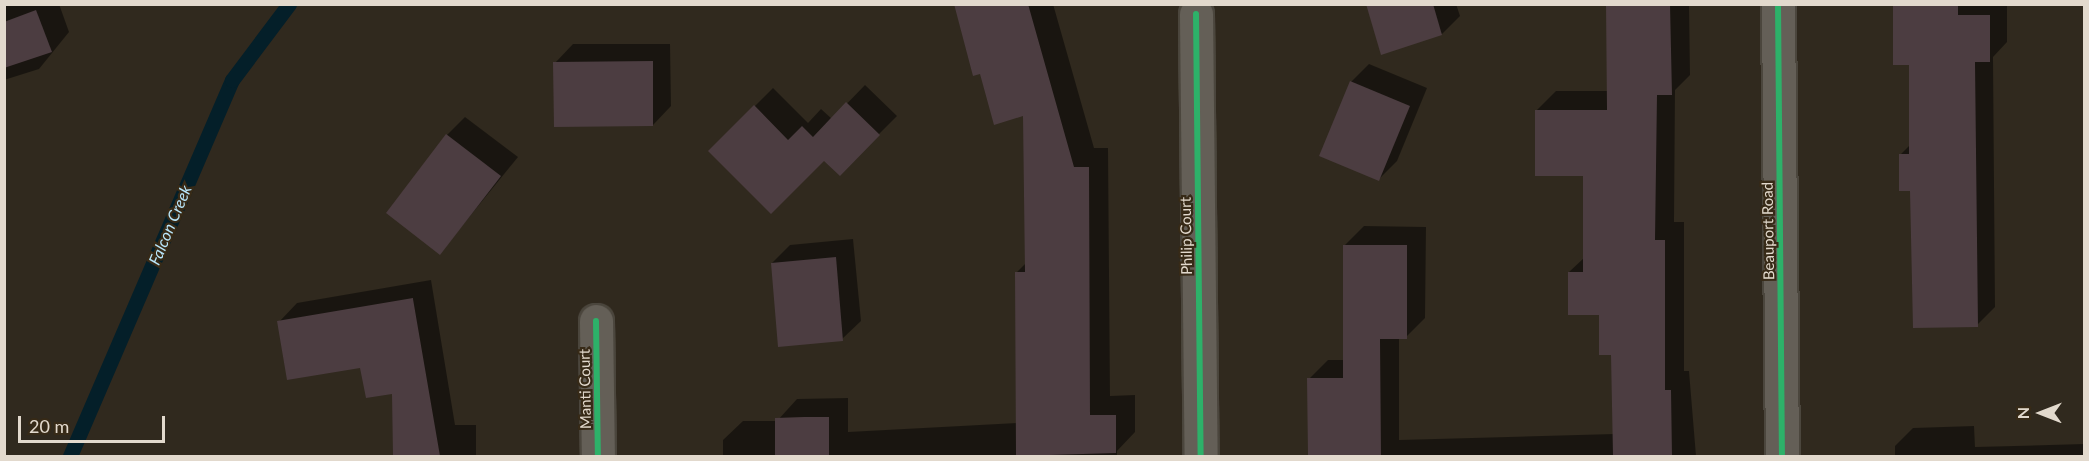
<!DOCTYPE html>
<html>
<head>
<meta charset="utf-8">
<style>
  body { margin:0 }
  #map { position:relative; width:2089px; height:461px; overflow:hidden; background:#30291e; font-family:Lato,sans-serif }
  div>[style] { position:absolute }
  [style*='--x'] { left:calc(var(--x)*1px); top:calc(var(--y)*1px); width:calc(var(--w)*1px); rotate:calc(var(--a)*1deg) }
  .shadow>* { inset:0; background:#0007 }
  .stream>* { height:15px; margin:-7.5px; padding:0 7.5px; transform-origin:7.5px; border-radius:7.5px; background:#041f29 }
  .building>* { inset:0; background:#4c3d41 }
  .roads { filter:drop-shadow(2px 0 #4b463d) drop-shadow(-2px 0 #4b463d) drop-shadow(0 2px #4b463d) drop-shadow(0 -2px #4b463d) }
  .minor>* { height:33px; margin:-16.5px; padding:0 16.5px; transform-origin:16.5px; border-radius:16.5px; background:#645f57 }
  .cycleway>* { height:6px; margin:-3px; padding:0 3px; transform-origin:3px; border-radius:3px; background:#2db169 }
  span { translate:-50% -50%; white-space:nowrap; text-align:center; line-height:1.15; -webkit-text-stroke:4.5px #372a17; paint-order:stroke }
  .street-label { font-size:15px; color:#e2d9cd }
  .water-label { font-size:16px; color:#b9e7fc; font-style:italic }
  .frame { position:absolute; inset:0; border:6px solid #e2d9cd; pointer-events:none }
  .north { position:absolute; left:2011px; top:383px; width:60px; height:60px; -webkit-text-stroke:4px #372a17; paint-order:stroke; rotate:270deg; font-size:16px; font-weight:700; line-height:24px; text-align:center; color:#e2d9cd }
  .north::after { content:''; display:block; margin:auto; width:21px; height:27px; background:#e2d9cd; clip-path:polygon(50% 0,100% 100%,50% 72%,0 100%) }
  .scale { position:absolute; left:18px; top:416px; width:147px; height:27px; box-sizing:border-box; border:3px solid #e2d9cd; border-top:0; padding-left:8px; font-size:18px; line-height:21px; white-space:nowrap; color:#e2d9cd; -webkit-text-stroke:4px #372a17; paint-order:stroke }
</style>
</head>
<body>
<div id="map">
  <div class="shadow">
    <div style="clip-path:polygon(4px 4px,59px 4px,69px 32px,39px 69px,4px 80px)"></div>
    <div style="clip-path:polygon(960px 4px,1053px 4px,1094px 148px,1108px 148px,1110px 396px,1135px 395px,1135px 432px,1117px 451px,1117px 456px,723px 456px,723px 440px,743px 421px,777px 421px,797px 399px,848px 398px,848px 432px,1017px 423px,1016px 273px,1026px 263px,1025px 114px)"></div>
    <div style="clip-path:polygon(1367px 4px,1456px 4px,1460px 16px,1442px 34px)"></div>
    <div style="clip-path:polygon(1607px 4px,1689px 4px,1690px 75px,1675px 90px,1674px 222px,1684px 222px,1684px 371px,1689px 371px,1696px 456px,1309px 456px,1309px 379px,1328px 360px,1345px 360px,1345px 245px,1364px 226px,1426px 227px,1425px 318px,1406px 337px,1399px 337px,1399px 440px,1614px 434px,1612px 354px,1601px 313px,1569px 272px,1585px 257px,1585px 175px,1537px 110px,1556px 91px,1608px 91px)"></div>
    <div style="clip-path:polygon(1895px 4px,2007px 4px,2007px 42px,1993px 57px,1995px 307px,1977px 325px,1912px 190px,1900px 155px,1911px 144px,1911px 63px)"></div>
    <div style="clip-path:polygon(573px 44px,670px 44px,671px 106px,653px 125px,555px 63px)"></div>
    <div style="clip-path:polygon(1369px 64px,1427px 88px,1397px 161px,1379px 179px,1351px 82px)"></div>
    <div style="clip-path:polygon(865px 85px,897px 116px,840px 173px,824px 159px,710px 151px,773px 88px,808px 123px,821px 109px,832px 119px)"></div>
    <div style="clip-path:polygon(465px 117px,518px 157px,440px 253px,447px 135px)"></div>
    <div style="clip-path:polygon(853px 239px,861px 321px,842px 339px,772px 263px,790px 245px)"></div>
    <div style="clip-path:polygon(431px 280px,455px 425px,476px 425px,476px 456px,394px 456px,393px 392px,361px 366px,279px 322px,297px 303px)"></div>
    <div style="clip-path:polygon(1974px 426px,1975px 447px,2084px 444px,2084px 456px,1895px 456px,1895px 446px,1913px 428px)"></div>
  </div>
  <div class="stream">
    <div style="--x:70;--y:456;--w:409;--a:-66.7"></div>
    <div style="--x:232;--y:80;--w:95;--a:-53.1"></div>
  </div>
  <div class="building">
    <div style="clip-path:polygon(954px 4px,1028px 4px,1074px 167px,1089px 167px,1090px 415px,1116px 415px,1116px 453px,1016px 456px,1015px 272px,1025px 272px,1023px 116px,994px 125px,980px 74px,973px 76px)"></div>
    <div style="clip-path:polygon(1366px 4px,1433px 4px,1442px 35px,1381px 55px)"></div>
    <div style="clip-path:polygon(1606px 4px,1670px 4px,1672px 95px,1657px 95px,1655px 240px,1665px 240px,1665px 390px,1671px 390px,1672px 456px,1613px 456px,1611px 355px,1599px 355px,1599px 315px,1568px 315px,1568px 272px,1583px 272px,1583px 176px,1535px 176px,1535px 110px,1607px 110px)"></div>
    <div style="clip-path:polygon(1893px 4px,1958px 4px,1958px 15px,1990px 15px,1990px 62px,1975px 62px,1978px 327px,1913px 328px,1910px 191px,1899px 191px,1899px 154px,1909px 154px,1909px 65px,1893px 65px)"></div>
    <div style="clip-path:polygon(36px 10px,52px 52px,4px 68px,4px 22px)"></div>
    <div style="clip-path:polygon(653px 61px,653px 126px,554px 127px,553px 62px)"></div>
    <div style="clip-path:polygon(1350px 81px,1410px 106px,1379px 181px,1319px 156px)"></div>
    <div style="clip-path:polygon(846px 102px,880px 135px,840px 176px,824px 161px,771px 214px,708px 151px,754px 105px,788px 140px,802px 126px,813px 137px)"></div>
    <div style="clip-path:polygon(446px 134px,501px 176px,440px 255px,386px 213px)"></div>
    <div style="clip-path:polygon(1343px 245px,1407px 245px,1407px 339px,1380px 339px,1381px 456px,1308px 456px,1307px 378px,1343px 378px)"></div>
    <div style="clip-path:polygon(836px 257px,843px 341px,778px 347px,771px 263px)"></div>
    <div style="clip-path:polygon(413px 298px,413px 299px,440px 456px,393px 456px,392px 394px,366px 398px,360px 368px,287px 380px,277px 321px)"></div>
    <div style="clip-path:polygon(804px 417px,829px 417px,829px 456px,775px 456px,775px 418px)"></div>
  </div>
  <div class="roads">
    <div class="minor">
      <div style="--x:1778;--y:4;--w:452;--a:89.5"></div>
      <div style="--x:1196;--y:14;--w:442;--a:89.4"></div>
      <div style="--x:596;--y:321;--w:135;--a:89.2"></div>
    </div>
  </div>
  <div class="cycleway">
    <div style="--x:1778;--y:4;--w:452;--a:89.5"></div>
    <div style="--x:1196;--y:14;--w:442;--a:89.4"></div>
    <div style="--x:596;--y:321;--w:135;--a:89.2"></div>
  </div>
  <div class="street-label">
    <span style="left:1768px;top:231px;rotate:-91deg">Beauport Road</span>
    <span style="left:1186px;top:236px;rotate:-91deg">Philip Court</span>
    <span style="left:585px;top:389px;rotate:-91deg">Manti Court</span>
  </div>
  <div class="water-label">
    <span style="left:170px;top:225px;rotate:-67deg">Falcon Creek</span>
  </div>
  <div class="frame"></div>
  <div class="north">N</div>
  <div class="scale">20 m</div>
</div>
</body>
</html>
